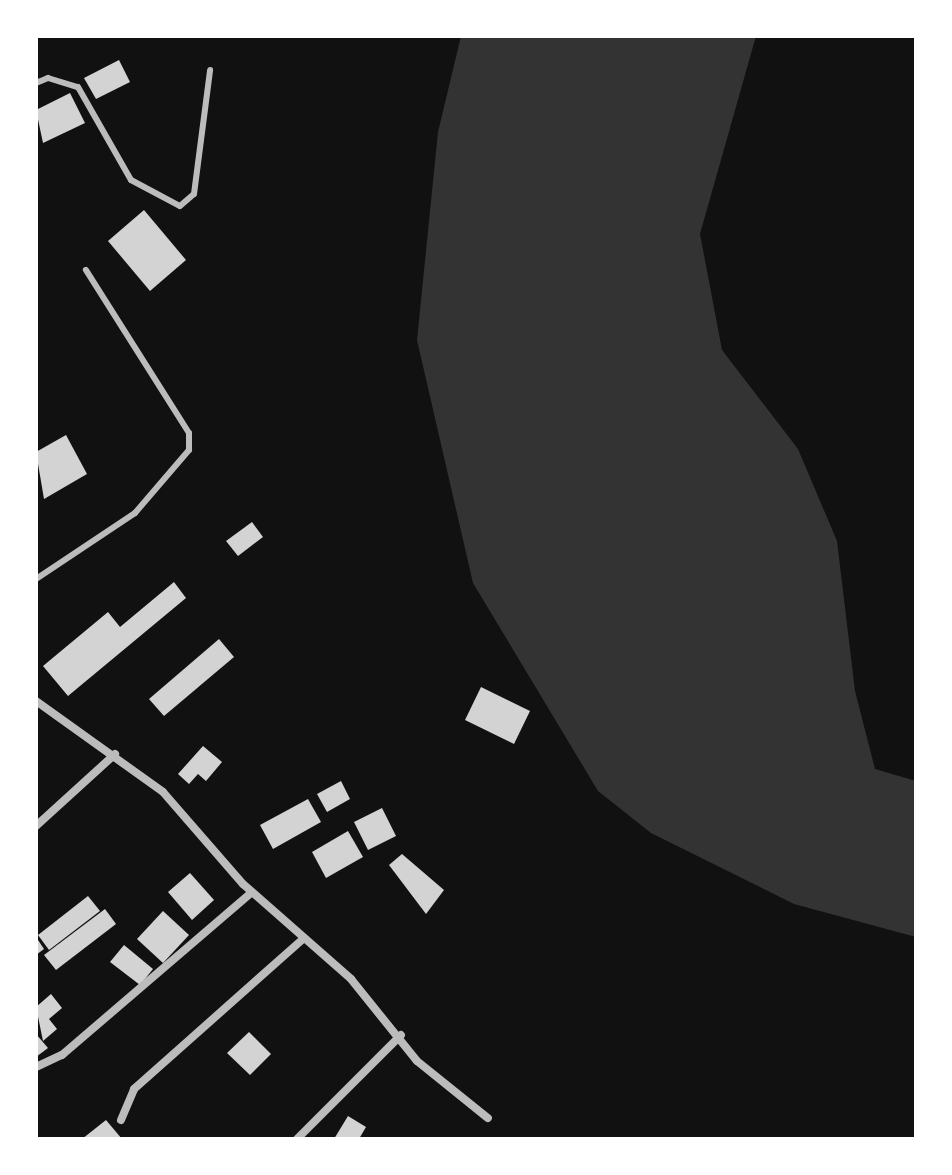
<!DOCTYPE html>
<html>
<head>
<meta charset="utf-8">
<style>
  body { margin:0 }
  #map { position:relative; width:952px; height:1175px; overflow:hidden; background:#111; font-family:Arial,sans-serif }
  div>[style] { position:absolute }
  [style*='--x'] { left:calc(var(--x)*1px); top:calc(var(--y)*1px); width:calc(var(--w)*1px); rotate:calc(var(--a)*1deg) }
  .water>* { inset:0; background:#333 }
  .building>* { inset:0; background:#d3d3d3 }
  .service>* { height:6px; margin:-3px; padding:0 3px; transform-origin:3px; border-radius:3px; background:#bcbcbc }
  .minor>* { height:8px; margin:-4px; padding:0 4px; transform-origin:4px; border-radius:4px; background:#bcbcbc }
  span { translate:-50% -50%; white-space:nowrap; text-align:center; line-height:1.15; -webkit-text-stroke:7px #fff; paint-order:stroke }
  .frame { position:absolute; inset:0; border:38px solid #fff; pointer-events:none }
</style>
</head>
<body>
<div id="map">
  <div class="water">
    <div style="clip-path:polygon(461px 36px,756px 36px,700px 234px,722px 350px,798px 449px,837px 541px,855px 691px,875px 769px,916px 781px,916px 937px,794px 904px,651px 833px,598px 791px,473px 583px,417px 340px,438px 132px)"></div>
  </div>
  <div class="building">
    <div style="clip-path:polygon(119px 60px,130px 82px,96px 99px,84px 78px)"></div>
    <div style="clip-path:polygon(70px 93px,85px 123px,43px 143px,36px 110px)"></div>
    <div style="clip-path:polygon(144px 210px,186px 260px,150px 291px,108px 241px)"></div>
    <div style="clip-path:polygon(66px 435px,87px 474px,44px 499px,36px 452px)"></div>
    <div style="clip-path:polygon(252px 522px,263px 537px,238px 556px,226px 541px)"></div>
    <div style="clip-path:polygon(174px 582px,186px 598px,68px 696px,43px 666px,108px 612px,120px 627px)"></div>
    <div style="clip-path:polygon(219px 639px,234px 657px,164px 716px,149px 699px)"></div>
    <div style="clip-path:polygon(481px 687px,530px 711px,514px 744px,465px 720px)"></div>
    <div style="clip-path:polygon(203px 746px,222px 762px,206px 781px,198px 774px,189px 784px,178px 774px)"></div>
    <div style="clip-path:polygon(341px 781px,350px 799px,327px 812px,317px 794px)"></div>
    <div style="clip-path:polygon(308px 799px,321px 822px,273px 849px,260px 825px)"></div>
    <div style="clip-path:polygon(382px 808px,396px 836px,368px 850px,354px 822px)"></div>
    <div style="clip-path:polygon(348px 831px,363px 857px,326px 878px,312px 852px)"></div>
    <div style="clip-path:polygon(402px 854px,444px 890px,426px 914px,389px 865px)"></div>
    <div style="clip-path:polygon(190px 873px,214px 900px,192px 920px,168px 892px)"></div>
    <div style="clip-path:polygon(88px 896px,100px 911px,49px 950px,38px 935px)"></div>
    <div style="clip-path:polygon(105px 909px,116px 924px,56px 970px,44px 955px)"></div>
    <div style="clip-path:polygon(163px 911px,189px 935px,163px 963px,137px 939px)"></div>
    <div style="clip-path:polygon(36px 937px,44px 949px,36px 955px)"></div>
    <div style="clip-path:polygon(124px 945px,153px 969px,140px 985px,110px 962px)"></div>
    <div style="clip-path:polygon(51px 994px,62px 1008px,49px 1019px,57px 1029px,43px 1041px,36px 1007px)"></div>
    <div style="clip-path:polygon(249px 1032px,271px 1054px,250px 1075px,227px 1053px)"></div>
    <div style="clip-path:polygon(36px 1034px,48px 1048px,36px 1057px)"></div>
    <div style="clip-path:polygon(348px 1116px,366px 1127px,359px 1139px,334px 1139px)"></div>
    <div style="clip-path:polygon(106px 1120px,122px 1139px,82px 1139px)"></div>
  </div>
  <div class="service">
    <div style="--x:36;--y:83;--w:13;--a:-23"></div>
    <div style="--x:48;--y:78;--w:31;--a:17"></div>
    <div style="--x:78;--y:87;--w:107;--a:60.3"></div>
    <div style="--x:131;--y:180;--w:55;--a:28"></div>
    <div style="--x:180;--y:206;--w:18;--a:-41"></div>
    <div style="--x:194;--y:194;--w:125;--a:-82.6"></div>
    <div style="--x:36;--y:579;--w:119;--a:-33.7"></div>
    <div style="--x:135;--y:513;--w:83;--a:-49.4"></div>
    <div style="--x:189;--y:450;--w:17;--a:-90"></div>
    <div style="--x:189;--y:433;--w:193;--a:-122.3"></div>
  </div>
  <div class="minor">
    <div style="--x:36;--y:701;--w:156;--a:35.6"></div>
    <div style="--x:163;--y:792;--w:122;--a:49"></div>
    <div style="--x:243;--y:884;--w:144;--a:41.3"></div>
    <div style="--x:351;--y:979;--w:105;--a:51.2"></div>
    <div style="--x:417;--y:1061;--w:91;--a:38.8"></div>
    <div style="--x:36;--y:826;--w:107;--a:-42.3"></div>
    <div style="--x:36;--y:1067;--w:29;--a:-25"></div>
    <div style="--x:62;--y:1055;--w:250;--a:-40.6"></div>
    <div style="--x:121;--y:1120;--w:34;--a:-67"></div>
    <div style="--x:134;--y:1089;--w:225;--a:-41.6"></div>
    <div style="--x:297;--y:1139;--w:147;--a:-45"></div>
  </div>
  <div class="frame"></div>
</div>
</body>
</html>
